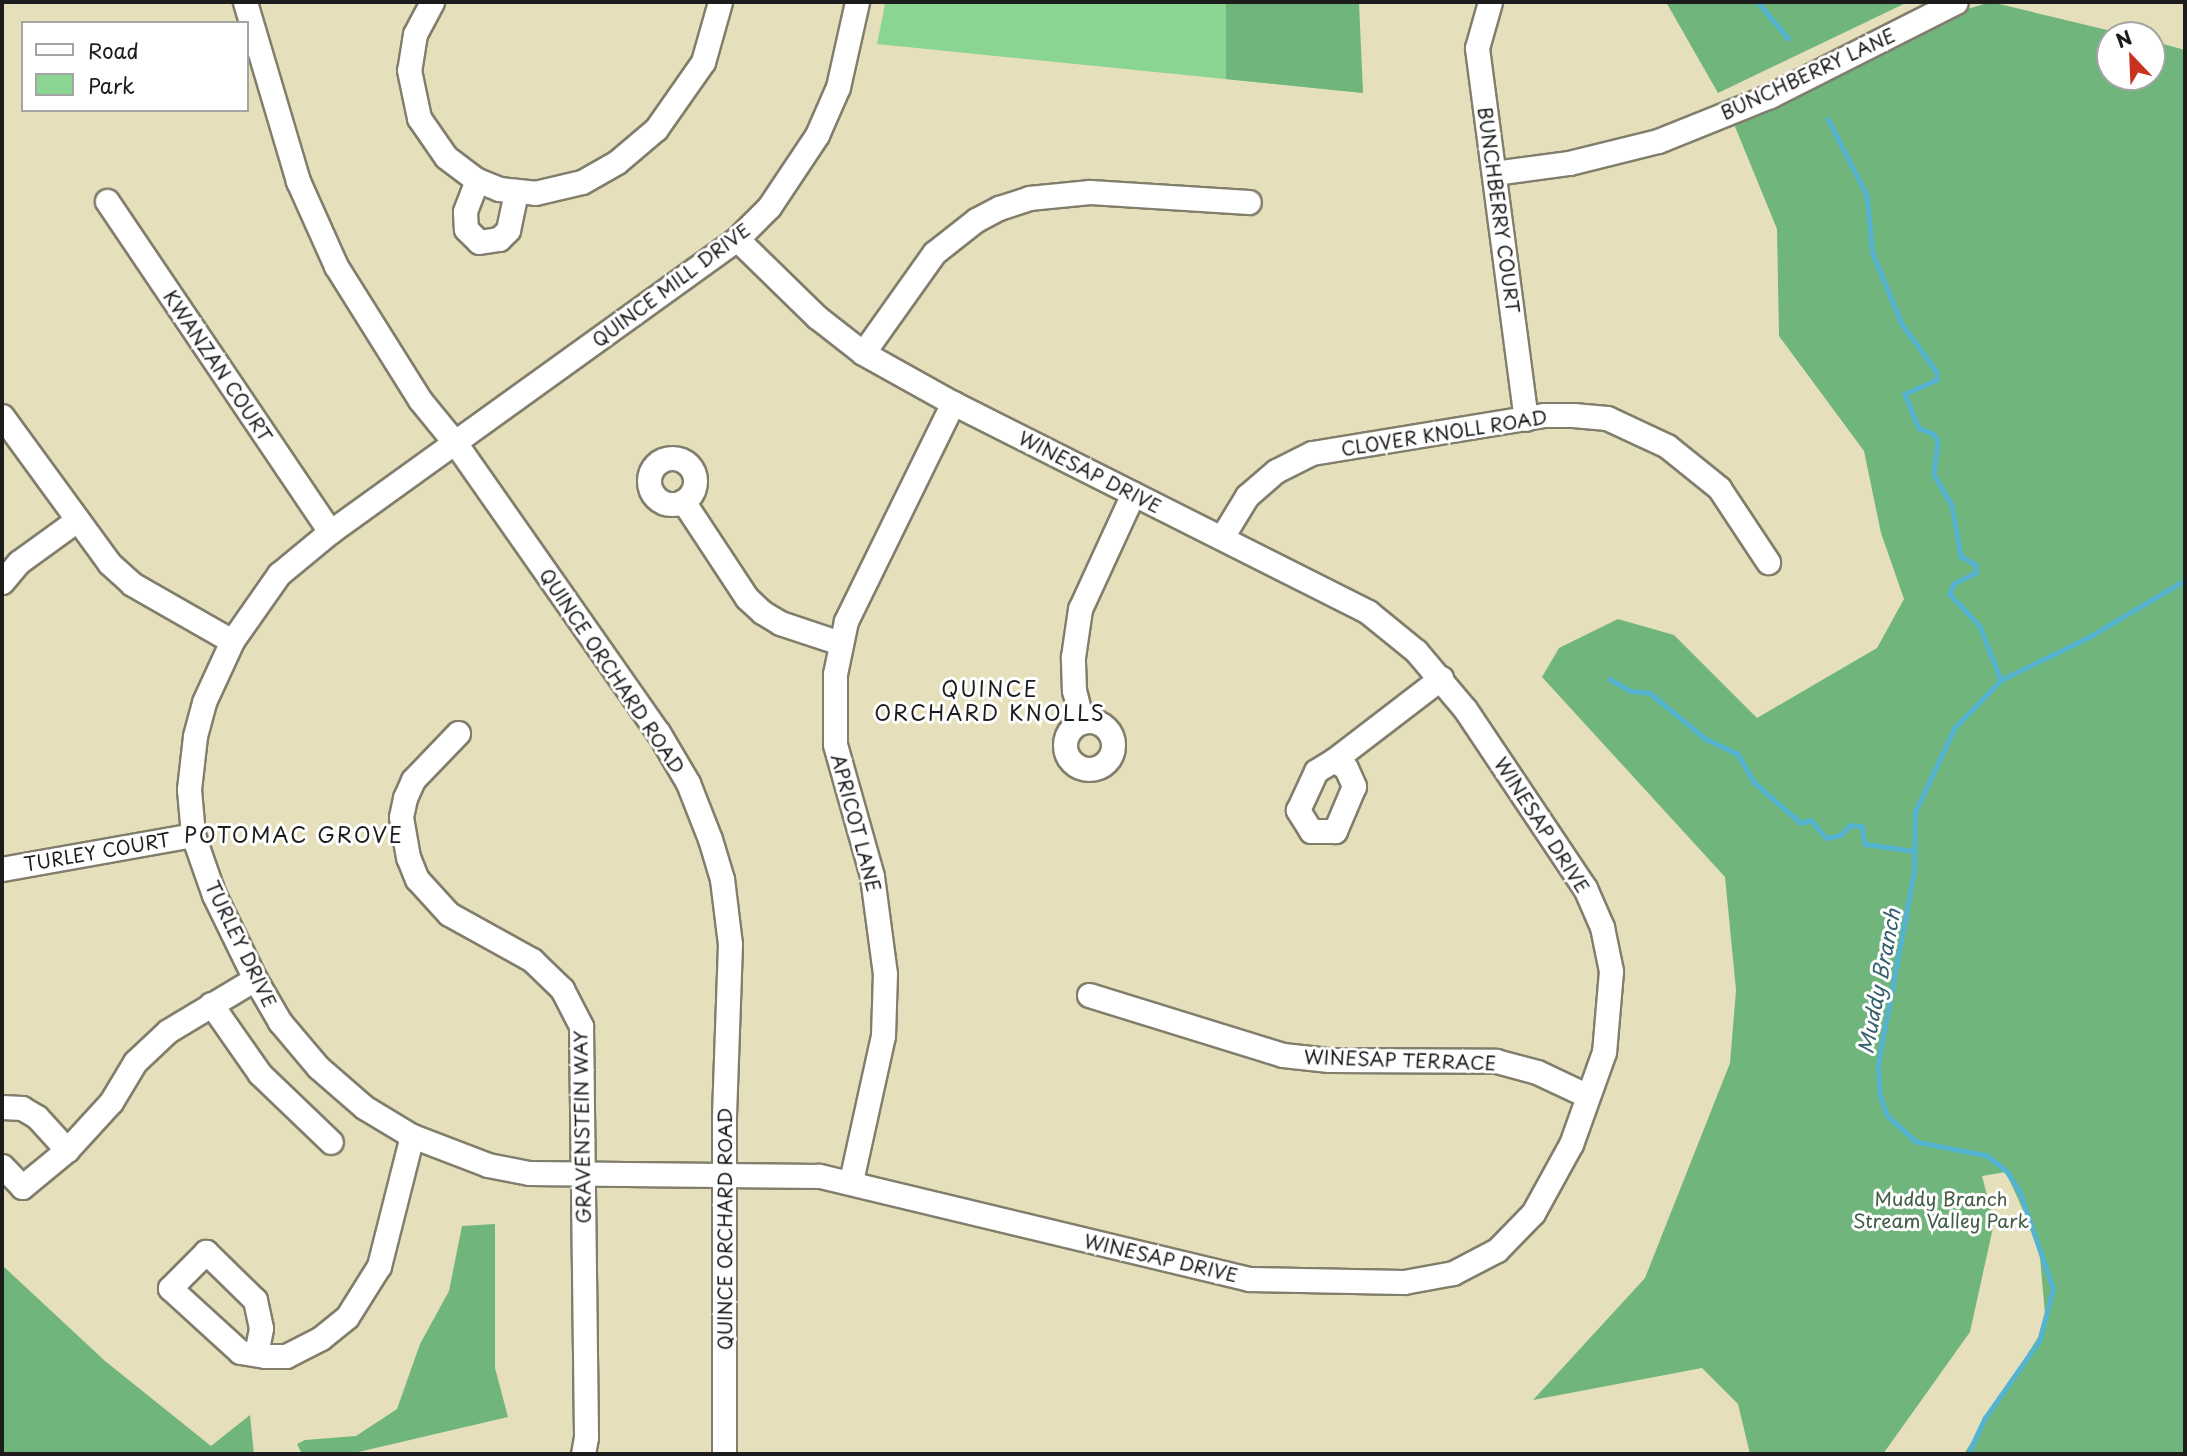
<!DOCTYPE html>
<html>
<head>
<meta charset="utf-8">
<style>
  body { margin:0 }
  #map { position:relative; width:2187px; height:1456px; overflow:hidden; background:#e6dfbb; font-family:"Playpen Sans",sans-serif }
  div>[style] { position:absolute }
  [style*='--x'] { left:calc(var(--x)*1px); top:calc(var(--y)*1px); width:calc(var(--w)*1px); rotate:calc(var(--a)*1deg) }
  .green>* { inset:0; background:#8bd592 }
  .forest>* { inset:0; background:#70b67c }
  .stream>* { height:4.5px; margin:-2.25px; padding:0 2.25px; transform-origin:2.25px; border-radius:2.25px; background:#53b3d1 }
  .roads { filter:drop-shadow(2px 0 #817e6c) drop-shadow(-2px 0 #817e6c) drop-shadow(0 2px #817e6c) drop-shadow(0 -2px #817e6c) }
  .minor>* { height:23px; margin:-11.5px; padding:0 11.5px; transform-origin:11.5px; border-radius:11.5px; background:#fff }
  .minor>.ring { margin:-11.5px; padding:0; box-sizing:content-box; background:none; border:23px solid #fff; border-radius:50% }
  span { translate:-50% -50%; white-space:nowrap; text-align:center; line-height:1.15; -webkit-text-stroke:6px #fff; paint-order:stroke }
  .street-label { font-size:19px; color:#1c1c1c }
  .park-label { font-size:19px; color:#435d45 }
  .neighbourhood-label { font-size:21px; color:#1c1c1c; letter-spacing:2px }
  .water-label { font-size:21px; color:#35606d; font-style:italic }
  .frame { position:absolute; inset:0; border:4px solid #1c1c1c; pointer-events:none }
  .legend { position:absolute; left:21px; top:21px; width:228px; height:91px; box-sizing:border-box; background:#fff; border:2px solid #a4a4a4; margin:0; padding:9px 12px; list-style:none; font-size:21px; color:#1c1c1c }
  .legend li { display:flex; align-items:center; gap:14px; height:35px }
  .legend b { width:35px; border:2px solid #a4a4a4 }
  .north { position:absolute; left:2096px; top:21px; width:70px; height:70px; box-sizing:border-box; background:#fff; border:2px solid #a4a4a4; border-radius:50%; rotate:337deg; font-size:19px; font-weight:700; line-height:28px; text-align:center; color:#1c1c1c }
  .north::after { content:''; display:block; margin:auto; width:24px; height:32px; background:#c8321e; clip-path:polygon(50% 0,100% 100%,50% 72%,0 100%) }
</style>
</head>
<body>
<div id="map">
  <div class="green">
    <div style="clip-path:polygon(878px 2px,1355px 2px,1363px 93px,877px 44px,885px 4px)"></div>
  </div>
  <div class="forest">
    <div style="clip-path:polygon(1226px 2px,1359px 2px,1363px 93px,1226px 79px)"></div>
    <div style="clip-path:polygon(1666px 2px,1908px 2px,1718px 93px)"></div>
    <div style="clip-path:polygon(1991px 2px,2128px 35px,2110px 35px,2110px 77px,2152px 77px,2152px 41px,2185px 50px,2185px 1454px,1964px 1454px,2046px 1325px,2039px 1246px,2006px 1172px,1982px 1176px,1994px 1223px,1970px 1332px,1883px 1454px,1750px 1454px,1738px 1404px,1702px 1368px,1533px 1400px,1645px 1278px,1730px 1063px,1736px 990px,1725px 877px,1542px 677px,1559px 648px,1618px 619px,1674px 635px,1757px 718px,1877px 648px,1904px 599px,1881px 533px,1864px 451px,1779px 336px,1777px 229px,1729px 112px,1909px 26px)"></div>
    <div style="clip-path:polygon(495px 1224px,495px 1368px,508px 1417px,350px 1454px,302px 1454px,297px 1444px,305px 1440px,356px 1436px,397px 1409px,420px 1344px,449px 1291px,462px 1226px)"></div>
    <div style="clip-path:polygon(2px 1265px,105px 1361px,211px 1446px,250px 1415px,254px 1454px,2px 1454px)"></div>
  </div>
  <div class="stream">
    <div style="--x:1758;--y:2;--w:47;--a:50.2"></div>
    <div style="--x:1828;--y:119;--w:85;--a:62.8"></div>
    <div style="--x:1867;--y:195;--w:59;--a:84.2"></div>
    <div style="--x:1873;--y:254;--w:76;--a:67.5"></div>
    <div style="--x:1902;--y:324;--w:59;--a:53.9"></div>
    <div style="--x:1937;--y:372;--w:8;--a:90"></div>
    <div style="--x:1937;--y:380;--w:35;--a:156"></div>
    <div style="--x:1905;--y:394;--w:37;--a:68"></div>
    <div style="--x:1919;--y:428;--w:16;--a:22"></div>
    <div style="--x:1934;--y:434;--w:8;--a:60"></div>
    <div style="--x:1938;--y:441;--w:33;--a:97"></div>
    <div style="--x:1934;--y:474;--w:36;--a:60"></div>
    <div style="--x:1952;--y:505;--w:52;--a:80"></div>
    <div style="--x:1961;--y:556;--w:17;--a:31"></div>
    <div style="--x:1976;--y:565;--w:8;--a:90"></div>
    <div style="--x:1976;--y:573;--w:25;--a:153"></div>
    <div style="--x:1954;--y:584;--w:11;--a:112"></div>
    <div style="--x:1950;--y:594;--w:44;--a:46.8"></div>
    <div style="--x:1980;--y:626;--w:58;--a:68.7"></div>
    <div style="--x:1610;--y:679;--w:24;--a:30"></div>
    <div style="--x:1631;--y:691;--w:19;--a:6"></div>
    <div style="--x:1650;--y:693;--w:72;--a:39.4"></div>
    <div style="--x:1706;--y:739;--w:35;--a:25"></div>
    <div style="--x:1738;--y:754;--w:34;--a:60"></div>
    <div style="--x:1755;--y:783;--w:61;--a:41"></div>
    <div style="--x:1801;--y:823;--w:10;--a:-17"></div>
    <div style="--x:1811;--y:820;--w:23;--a:50"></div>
    <div style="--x:1826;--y:838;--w:15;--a:-11"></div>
    <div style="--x:1841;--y:835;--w:13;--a:-48"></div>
    <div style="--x:1850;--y:825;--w:12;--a:5"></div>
    <div style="--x:1862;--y:826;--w:18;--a:81"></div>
    <div style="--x:1865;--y:844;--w:50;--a:8"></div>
    <div style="--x:1968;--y:1454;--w:40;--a:-65"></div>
    <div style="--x:1985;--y:1418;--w:94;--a:-55"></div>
    <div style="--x:2039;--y:1341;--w:54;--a:-74.9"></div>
    <div style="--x:2053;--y:1289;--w:102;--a:-109"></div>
    <div style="--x:2020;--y:1193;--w:26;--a:-122"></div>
    <div style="--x:2006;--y:1171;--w:24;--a:-142"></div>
    <div style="--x:1987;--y:1156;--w:72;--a:-168.8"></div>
    <div style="--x:1916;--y:1142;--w:39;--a:-138"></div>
    <div style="--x:1887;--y:1116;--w:21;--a:-109"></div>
    <div style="--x:1880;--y:1096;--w:32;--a:-94"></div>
    <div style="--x:1878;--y:1064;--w:195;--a:-79.4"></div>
    <div style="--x:1914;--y:872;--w:60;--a:-89"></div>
    <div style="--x:1915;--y:812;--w:94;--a:-64.8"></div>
    <div style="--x:1955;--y:727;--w:66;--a:-45.6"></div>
    <div style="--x:2001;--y:680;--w:98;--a:-26"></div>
    <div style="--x:2089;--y:637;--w:112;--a:-30.7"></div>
  </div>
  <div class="roads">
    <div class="minor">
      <div style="--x:245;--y:2;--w:187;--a:73.5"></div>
      <div style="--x:298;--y:181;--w:93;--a:65.9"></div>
      <div style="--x:336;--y:266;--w:158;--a:57.9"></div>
      <div style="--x:420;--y:400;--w:57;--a:50.7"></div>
      <div style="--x:456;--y:444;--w:352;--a:55"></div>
      <div style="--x:658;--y:732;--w:59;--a:59.5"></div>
      <div style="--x:688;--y:783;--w:60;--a:68.6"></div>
      <div style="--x:710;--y:839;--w:42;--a:73.3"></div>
      <div style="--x:722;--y:879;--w:65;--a:83"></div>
      <div style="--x:730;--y:944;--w:173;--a:92"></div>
      <div style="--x:724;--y:1117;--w:337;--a:90"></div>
      <div style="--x:432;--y:2;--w:36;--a:118"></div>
      <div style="--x:415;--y:34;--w:36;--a:99"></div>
      <div style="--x:409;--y:70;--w:49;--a:78.2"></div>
      <div style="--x:419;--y:118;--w:47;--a:55.3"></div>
      <div style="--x:446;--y:157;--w:39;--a:37"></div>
      <div style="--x:477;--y:180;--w:24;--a:22"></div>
      <div style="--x:499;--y:189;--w:36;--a:6"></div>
      <div style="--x:535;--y:193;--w:48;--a:-13.2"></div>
      <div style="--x:582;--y:182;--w:40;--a:-29.7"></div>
      <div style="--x:617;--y:162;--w:51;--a:-40.2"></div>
      <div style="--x:656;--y:129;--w:82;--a:-55"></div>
      <div style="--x:703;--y:62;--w:62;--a:-74.2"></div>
      <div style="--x:1490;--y:2;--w:48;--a:105.8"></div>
      <div style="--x:1477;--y:48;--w:374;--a:82.5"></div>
      <div style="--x:1494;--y:173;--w:76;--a:-7.6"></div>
      <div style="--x:1569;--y:163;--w:92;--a:-13.9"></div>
      <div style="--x:1658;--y:141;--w:121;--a:-21.9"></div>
      <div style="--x:1770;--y:96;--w:208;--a:-26.8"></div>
      <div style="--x:477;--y:180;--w:34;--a:111"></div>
      <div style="--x:465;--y:212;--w:17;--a:87"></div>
      <div style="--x:466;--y:229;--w:18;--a:45"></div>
      <div style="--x:479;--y:242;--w:20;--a:-9"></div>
      <div style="--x:499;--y:239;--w:13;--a:-45"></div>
      <div style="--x:508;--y:230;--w:40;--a:-78"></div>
      <div style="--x:107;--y:201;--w:399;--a:56"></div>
      <div style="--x:737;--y:239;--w:112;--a:44.3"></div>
      <div style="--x:817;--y:317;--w:58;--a:38"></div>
      <div style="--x:863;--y:353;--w:103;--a:29.1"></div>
      <div style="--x:953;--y:403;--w:465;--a:26.7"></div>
      <div style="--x:1368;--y:612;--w:62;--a:39.1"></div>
      <div style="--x:1416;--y:651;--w:76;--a:49.8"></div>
      <div style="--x:1465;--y:709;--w:216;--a:56.2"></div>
      <div style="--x:1585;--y:888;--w:43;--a:66.4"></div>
      <div style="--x:1602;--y:927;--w:45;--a:78.4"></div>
      <div style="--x:1611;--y:971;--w:81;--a:94.9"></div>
      <div style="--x:1604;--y:1052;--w:98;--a:109.7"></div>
      <div style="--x:1571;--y:1144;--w:79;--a:118.8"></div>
      <div style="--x:1533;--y:1213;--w:52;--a:134.2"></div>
      <div style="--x:1497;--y:1250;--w:50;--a:152.4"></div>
      <div style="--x:1453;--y:1273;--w:50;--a:169.6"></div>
      <div style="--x:1404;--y:1282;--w:155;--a:-178.9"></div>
      <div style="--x:1249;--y:1279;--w:442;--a:-166.5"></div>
      <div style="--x:819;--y:1176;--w:290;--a:-179.4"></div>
      <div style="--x:529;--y:1173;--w:42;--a:-169"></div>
      <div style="--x:488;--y:1165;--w:81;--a:-159.1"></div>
      <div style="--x:412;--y:1136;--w:56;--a:-148.9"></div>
      <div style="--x:364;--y:1107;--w:61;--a:-139"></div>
      <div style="--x:318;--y:1067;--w:59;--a:-130.2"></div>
      <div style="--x:280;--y:1022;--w:50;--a:-120.2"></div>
      <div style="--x:255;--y:979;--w:93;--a:-116"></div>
      <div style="--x:214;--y:895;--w:64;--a:-109.3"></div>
      <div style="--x:193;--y:835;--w:46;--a:-95"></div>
      <div style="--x:189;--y:789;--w:53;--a:-83.5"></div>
      <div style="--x:195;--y:736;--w:35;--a:-75"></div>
      <div style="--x:204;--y:702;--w:67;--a:-65.3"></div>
      <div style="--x:232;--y:641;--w:82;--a:-55"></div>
      <div style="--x:279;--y:574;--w:66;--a:-39.5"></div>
      <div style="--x:330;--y:532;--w:501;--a:-35.75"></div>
      <div style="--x:737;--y:239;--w:45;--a:-45"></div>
      <div style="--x:769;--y:207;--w:87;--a:-56.3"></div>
      <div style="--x:817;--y:135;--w:52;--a:-66.4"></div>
      <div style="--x:838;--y:87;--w:87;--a:-77.4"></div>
      <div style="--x:863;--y:353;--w:123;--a:-54.6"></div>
      <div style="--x:934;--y:253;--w:53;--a:-38.2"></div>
      <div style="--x:976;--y:220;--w:26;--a:-28"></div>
      <div style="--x:999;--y:208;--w:32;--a:-18"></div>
      <div style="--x:1029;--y:198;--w:61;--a:-5.6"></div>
      <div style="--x:1090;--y:192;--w:159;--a:3.6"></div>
      <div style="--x:2;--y:416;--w:182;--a:53.9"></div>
      <div style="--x:109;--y:563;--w:31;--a:42"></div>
      <div style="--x:132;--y:584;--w:115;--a:29.7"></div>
      <div class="ring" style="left:649px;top:458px;width:23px;height:23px"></div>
      <div style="--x:683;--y:501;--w:116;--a:56.6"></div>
      <div style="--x:747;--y:598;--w:21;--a:43"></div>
      <div style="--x:762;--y:612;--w:21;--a:31"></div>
      <div style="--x:780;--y:623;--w:63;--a:18.4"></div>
      <div style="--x:1222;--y:537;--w:48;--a:-58.6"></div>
      <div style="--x:1247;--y:496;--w:38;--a:-41"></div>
      <div style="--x:1276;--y:471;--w:40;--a:-26.6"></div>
      <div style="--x:1312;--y:453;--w:235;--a:-9.3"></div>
      <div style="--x:1544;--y:415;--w:29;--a:0"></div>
      <div style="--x:1573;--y:415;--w:34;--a:5"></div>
      <div style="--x:1607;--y:418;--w:66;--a:25"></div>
      <div style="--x:1667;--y:446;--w:67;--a:38.9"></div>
      <div style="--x:1719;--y:488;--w:89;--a:56.5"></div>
      <div style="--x:2;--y:582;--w:26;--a:-50"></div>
      <div style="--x:19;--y:562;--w:72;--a:-35.9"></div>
      <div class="ring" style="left:1065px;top:721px;width:25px;height:25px"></div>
      <div style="--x:1082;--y:722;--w:32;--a:-104"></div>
      <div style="--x:1074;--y:691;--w:34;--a:-92"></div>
      <div style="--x:1073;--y:657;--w:49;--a:-81.7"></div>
      <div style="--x:1080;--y:609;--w:127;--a:-65.3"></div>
      <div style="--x:458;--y:733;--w:65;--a:133.8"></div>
      <div style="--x:413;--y:780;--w:20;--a:114"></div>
      <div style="--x:405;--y:798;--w:19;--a:102"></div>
      <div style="--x:401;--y:817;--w:41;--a:80.1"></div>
      <div style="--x:408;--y:857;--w:24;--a:68"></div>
      <div style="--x:417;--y:879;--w:47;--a:47.6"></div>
      <div style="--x:449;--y:914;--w:95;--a:29"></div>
      <div style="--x:532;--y:960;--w:42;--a:44"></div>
      <div style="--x:562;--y:989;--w:42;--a:62.8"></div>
      <div style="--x:581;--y:1026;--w:411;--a:89.3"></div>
      <div style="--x:586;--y:1437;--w:17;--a:100"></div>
      <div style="--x:1334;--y:760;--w:14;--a:34"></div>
      <div style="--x:1346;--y:768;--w:20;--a:66"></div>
      <div style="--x:1354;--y:786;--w:49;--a:112.9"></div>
      <div style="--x:1335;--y:831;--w:24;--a:180"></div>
      <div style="--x:1311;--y:831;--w:25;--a:-122"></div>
      <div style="--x:1298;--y:810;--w:43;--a:-65.2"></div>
      <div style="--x:1316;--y:771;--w:21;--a:-31"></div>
      <div style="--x:1334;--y:760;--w:135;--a:-37.5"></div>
      <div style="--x:2;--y:869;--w:194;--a:-10.1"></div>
      <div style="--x:1089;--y:995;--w:203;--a:17.2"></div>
      <div style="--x:1283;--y:1055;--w:46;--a:6.2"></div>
      <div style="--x:1329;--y:1060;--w:167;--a:0.3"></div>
      <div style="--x:1496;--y:1061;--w:42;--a:15"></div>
      <div style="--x:1537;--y:1072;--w:56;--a:25.2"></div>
      <div style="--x:211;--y:1004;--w:85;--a:55"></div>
      <div style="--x:260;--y:1074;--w:98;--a:43.8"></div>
      <div style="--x:2;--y:1107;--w:20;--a:3"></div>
      <div style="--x:22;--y:1108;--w:17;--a:31"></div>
      <div style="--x:37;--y:1117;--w:45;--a:47.7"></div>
      <div style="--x:2;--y:1166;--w:29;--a:46"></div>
      <div style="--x:22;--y:1187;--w:58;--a:-39.4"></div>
      <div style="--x:67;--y:1150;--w:65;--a:-47.5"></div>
      <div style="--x:111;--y:1102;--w:47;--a:-59"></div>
      <div style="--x:135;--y:1062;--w:45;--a:-43.2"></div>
      <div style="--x:168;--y:1031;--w:101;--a:-30.9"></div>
      <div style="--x:851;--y:1181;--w:148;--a:-77.6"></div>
      <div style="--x:883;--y:1036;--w:62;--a:-88.2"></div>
      <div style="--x:885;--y:974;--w:99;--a:-97.6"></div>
      <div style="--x:872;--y:876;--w:137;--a:-105.7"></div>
      <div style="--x:835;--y:744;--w:70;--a:-90"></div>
      <div style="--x:835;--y:674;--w:54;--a:-78.3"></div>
      <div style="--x:846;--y:621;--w:243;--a:-63.9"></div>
      <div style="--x:256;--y:1354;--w:26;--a:-79"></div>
      <div style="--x:261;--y:1328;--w:29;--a:-102"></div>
      <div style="--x:255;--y:1300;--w:69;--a:-135.6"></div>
      <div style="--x:206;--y:1252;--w:51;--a:135"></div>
      <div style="--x:170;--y:1288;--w:95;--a:42.4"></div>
      <div style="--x:240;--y:1352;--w:25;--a:9"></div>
      <div style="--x:265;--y:1356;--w:21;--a:0"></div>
      <div style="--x:286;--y:1356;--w:39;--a:-27"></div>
      <div style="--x:321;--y:1338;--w:33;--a:-39"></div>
      <div style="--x:347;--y:1317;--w:60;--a:-57.9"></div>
      <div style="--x:379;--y:1266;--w:134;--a:-75.8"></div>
    </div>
  </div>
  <div class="street-label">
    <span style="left:1808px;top:74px;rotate:-25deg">BUNCHBERRY LANE</span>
    <span style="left:1499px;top:210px;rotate:82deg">BUNCHBERRY COURT</span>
    <span style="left:671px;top:285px;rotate:-37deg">QUINCE MILL DRIVE</span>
    <span style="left:218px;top:366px;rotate:56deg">KWANZAN COURT</span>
    <span style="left:1444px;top:433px;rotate:-9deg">CLOVER KNOLL ROAD</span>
    <span style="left:1090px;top:472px;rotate:27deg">WINESAP DRIVE</span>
    <span style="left:612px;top:671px;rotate:56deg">QUINCE ORCHARD ROAD</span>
    <span style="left:856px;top:823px;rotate:75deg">APRICOT LANE</span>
    <span style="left:1542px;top:825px;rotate:57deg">WINESAP DRIVE</span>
    <span style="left:97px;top:852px;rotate:-10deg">TURLEY COURT</span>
    <span style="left:241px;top:944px;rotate:64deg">TURLEY DRIVE</span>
    <span style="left:1400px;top:1060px;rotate:2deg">WINESAP TERRACE</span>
    <span style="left:582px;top:1127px;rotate:-91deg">GRAVENSTEIN WAY</span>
    <span style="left:725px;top:1229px;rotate:-90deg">QUINCE ORCHARD ROAD</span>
    <span style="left:1161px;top:1258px;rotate:13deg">WINESAP DRIVE</span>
  </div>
  <div class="park-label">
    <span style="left:1941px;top:1210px">Muddy Branch<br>Stream Valley Park</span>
  </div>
  <div class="neighbourhood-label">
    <span style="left:990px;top:700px">QUINCE<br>ORCHARD KNOLLS</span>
    <span style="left:294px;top:834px">POTOMAC GROVE</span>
  </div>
  <div class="water-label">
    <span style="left:1878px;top:981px;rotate:-79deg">Muddy Branch</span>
  </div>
  <div class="frame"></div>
  <ul class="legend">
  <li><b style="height:9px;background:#fff"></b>Road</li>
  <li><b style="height:19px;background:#8bd592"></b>Park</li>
  </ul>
  <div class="north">N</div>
</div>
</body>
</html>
